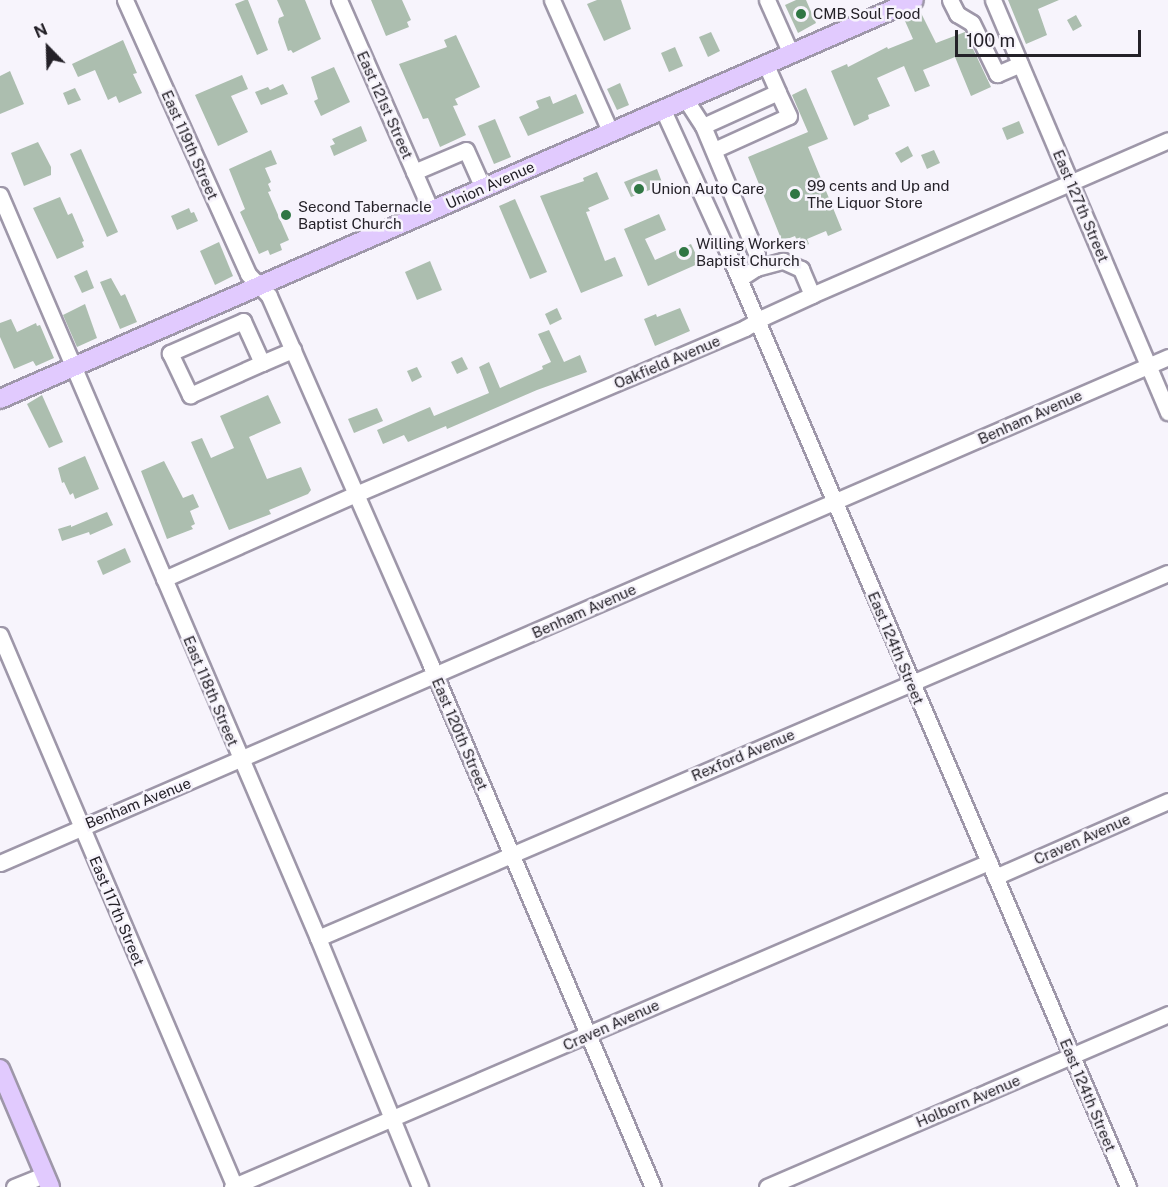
<!DOCTYPE html>
<html>
<head>
<meta charset="utf-8">
<style>
  body { margin:0 }
  #map { position:relative; width:1168px; height:1187px; overflow:hidden; background:#f7f4fc; font-family:"Public Sans",sans-serif }
  div>[style] { position:absolute }
  [style*='--x'] { left:calc(var(--x)*1px); top:calc(var(--y)*1px); width:calc(var(--w)*1px); rotate:calc(var(--a)*1deg) }
  .building>* { inset:0; background:#acbeaf }
  .roads { filter:drop-shadow(2px 0 #9e97a9) drop-shadow(-2px 0 #9e97a9) drop-shadow(0 2px #9e97a9) drop-shadow(0 -2px #9e97a9) }
  .minor>* { height:15px; margin:-7.5px; padding:0 7.5px; transform-origin:7.5px; border-radius:7.5px; background:#fff }
  .major>* { height:18px; margin:-9px; padding:0 9px; transform-origin:9px; border-radius:9px; background:#e1cafe }
  .dots>* { width:16px; height:16px; translate:-50% -50%; box-sizing:border-box; border:3px solid #f7f4fc; border-radius:50% }
  span { translate:-50% -50%; white-space:nowrap; text-align:center; line-height:1.15; -webkit-text-stroke:5px #f7f4fc; paint-order:stroke }
  .poi-label { font-size:15px; color:#242128 }
  .left { translate:0 -50%; text-align:left }
  .street-label { font-size:15px; color:#242128 }
  .north { position:absolute; left:18px; top:18px; width:60px; height:60px; -webkit-text-stroke:4px #f7f4fc; paint-order:stroke; rotate:337deg; font-size:16px; font-weight:700; line-height:24px; text-align:center; color:#242128 }
  .north::after { content:''; display:block; margin:auto; width:21px; height:27px; background:#242128; clip-path:polygon(50% 0,100% 100%,50% 72%,0 100%) }
  .scale { position:absolute; left:955px; top:30px; width:186px; height:27px; box-sizing:border-box; border:3px solid #242128; border-top:0; padding-left:8px; font-size:18px; line-height:21px; white-space:nowrap; color:#242128; -webkit-text-stroke:4px #f7f4fc; paint-order:stroke }
</style>
</head>
<body>
<div id="map">
  <div class="building">
    <div style="clip-path:polygon(245px 0,248px 0,268px 50px,257px 55px,235px 4px)"></div>
    <div style="clip-path:polygon(277px 0,305px 0,321px 39px,293px 53px,291px 50px,288px 51px,278px 22px,279px 18px,284px 16px)"></div>
    <div style="clip-path:polygon(371px 0,402px 0,411px 20px,407px 22px,409px 27px,386px 36px)"></div>
    <div style="clip-path:polygon(597px 0,621px 0,631px 29px,604px 41px,587px 4px)"></div>
    <div style="clip-path:polygon(796px 0,806px 0,816px 23px,798px 33px,785px 5px)"></div>
    <div style="clip-path:polygon(1008px 0,1059px 0,1038px 9px,1047px 35px,1026px 44px)"></div>
    <div style="clip-path:polygon(921px 13px,936px 43px,965px 32px,991px 87px,971px 96px,955px 57px,923px 70px,930px 86px,915px 92px,904px 66px,877px 78px,890px 106px,868px 115px,869px 119px,854px 126px,831px 71px,847px 64px,848px 67px,887px 47px,888px 49px,913px 39px,905px 21px)"></div>
    <div style="clip-path:polygon(1076px 15px,1082px 26px,1073px 31px,1067px 20px)"></div>
    <div style="clip-path:polygon(711px 32px,720px 51px,708px 57px,699px 37px)"></div>
    <div style="clip-path:polygon(456px 35px,480px 87px,455px 99px,458px 105px,453px 106px,466px 135px,440px 147px,428px 118px,423px 119px,399px 64px,447px 47px,444px 40px)"></div>
    <div style="clip-path:polygon(123px 40px,137px 73px,133px 74px,142px 93px,119px 103px,116px 96px,108px 100px,95px 70px,78px 77px,72px 64px)"></div>
    <div style="clip-path:polygon(675px 47px,683px 66px,669px 72px,661px 53px)"></div>
    <div style="clip-path:polygon(334px 67px,350px 102px,321px 116px,314px 101px,318px 99px,311px 77px)"></div>
    <div style="clip-path:polygon(10px 71px,24px 104px,0 114px,0 76px)"></div>
    <div style="clip-path:polygon(242px 75px,248px 89px,231px 96px,248px 132px,218px 146px,195px 95px)"></div>
    <div style="clip-path:polygon(620px 83px,629px 105px,617px 110px,607px 89px)"></div>
    <div style="clip-path:polygon(283px 84px,288px 94px,261px 105px,255px 92px,268px 87px,270px 90px)"></div>
    <div style="clip-path:polygon(75px 88px,81px 100px,68px 105px,63px 93px)"></div>
    <div style="clip-path:polygon(806px 88px,828px 139px,808px 147px,842px 230px,828px 236px,826px 231px,807px 239px,809px 244px,800px 248px,795px 236px,782px 241px,748px 157px,808px 132px,792px 95px)"></div>
    <div style="clip-path:polygon(576px 94px,584px 113px,528px 136px,519px 117px,539px 108px,536px 101px,550px 96px,553px 104px)"></div>
    <div style="clip-path:polygon(495px 119px,511px 157px,494px 164px,478px 126px)"></div>
    <div style="clip-path:polygon(1019px 121px,1024px 133px,1007px 140px,1002px 128px)"></div>
    <div style="clip-path:polygon(361px 126px,367px 141px,334px 156px,330px 146px,335px 144px,332px 139px)"></div>
    <div style="clip-path:polygon(38px 142px,51px 167px,51px 175px,24px 186px,11px 153px)"></div>
    <div style="clip-path:polygon(908px 146px,913px 156px,901px 163px,895px 153px)"></div>
    <div style="clip-path:polygon(81px 149px,118px 232px,107px 237px,70px 154px)"></div>
    <div style="clip-path:polygon(271px 150px,277px 164px,265px 168px,271px 182px,268px 184px,271px 191px,268px 192px,289px 240px,280px 244px,282px 250px,270px 255px,268px 250px,259px 254px,240px 212px,245px 209px,229px 169px)"></div>
    <div style="clip-path:polygon(934px 150px,940px 163px,927px 169px,921px 155px)"></div>
    <div style="clip-path:polygon(657px 169px,663px 185px,631px 197px,624px 182px)"></div>
    <div style="clip-path:polygon(597px 172px,609px 199px,588px 208px,590px 211px,586px 212px,605px 261px,615px 257px,623px 276px,581px 293px,540px 196px,584px 181px,583px 178px)"></div>
    <div style="clip-path:polygon(60px 197px,68px 215px,72px 213px,84px 241px,82px 242px,84px 247px,57px 259px,33px 208px)"></div>
    <div style="clip-path:polygon(515px 199px,547px 272px,530px 279px,499px 206px)"></div>
    <div style="clip-path:polygon(189px 208px,191px 213px,194px 212px,198px 221px,177px 230px,171px 216px)"></div>
    <div style="clip-path:polygon(659px 214px,666px 230px,645px 239px,655px 260px,691px 244px,700px 263px,648px 286px,624px 229px)"></div>
    <div style="clip-path:polygon(219px 242px,233px 276px,215px 285px,200px 251px)"></div>
    <div style="clip-path:polygon(430px 261px,442px 290px,417px 300px,405px 272px)"></div>
    <div style="clip-path:polygon(87px 270px,94px 288px,82px 293px,74px 276px)"></div>
    <div style="clip-path:polygon(111px 278px,121px 296px,125px 294px,137px 322px,120px 329px,100px 282px)"></div>
    <div style="clip-path:polygon(85px 304px,97px 338px,77px 347px,63px 315px)"></div>
    <div style="clip-path:polygon(557px 308px,562px 319px,550px 325px,545px 314px)"></div>
    <div style="clip-path:polygon(680px 308px,690px 331px,655px 346px,644px 319px,656px 314px,657px 317px)"></div>
    <div style="clip-path:polygon(11px 319px,17px 332px,36px 323px,37px 326px,40px 325px,54px 358px,36px 366px,33px 361px,14px 369px,0 337px,0 323px)"></div>
    <div style="clip-path:polygon(549px 330px,564px 362px,580px 355px,587px 372px,537px 390px,454px 426px,447px 429px,446px 426px,408px 442px,404px 435px,383px 444px,377px 430px,430px 407px,434px 416px,489px 393px,479px 367px,489px 362px,500px 388px,543px 369px,542px 366px,551px 362px,538px 334px)"></div>
    <div style="clip-path:polygon(462px 357px,468px 369px,457px 374px,451px 362px)"></div>
    <div style="clip-path:polygon(417px 367px,422px 377px,412px 382px,407px 371px)"></div>
    <div style="clip-path:polygon(42px 395px,63px 442px,49px 448px,27px 404px)"></div>
    <div style="clip-path:polygon(268px 395px,281px 423px,249px 437px,267px 479px,301px 467px,311px 490px,308px 494px,269px 510px,271px 514px,229px 530px,191px 442px,202px 438px,211px 458px,234px 448px,220px 416px)"></div>
    <div style="clip-path:polygon(377px 408px,383px 421px,354px 433px,348px 419px)"></div>
    <div style="clip-path:polygon(85px 456px,99px 489px,75px 499px,73px 493px,70px 495px,64px 482px,62px 483px,58px 468px)"></div>
    <div style="clip-path:polygon(164px 461px,183px 498px,193px 494px,199px 507px,190px 511px,195px 524px,191px 526px,193px 529px,167px 539px,141px 471px)"></div>
    <div style="clip-path:polygon(107px 512px,113px 525px,90px 535px,89px 532px,62px 541px,58px 529px,71px 525px,71px 527px)"></div>
    <div style="clip-path:polygon(125px 548px,131px 562px,103px 575px,97px 561px)"></div>
  </div>
  <div class="roads">
    <div class="minor">
      <div style="--x:125;--y:0;--w:300;--a:65.8"></div>
      <div style="--x:248;--y:274;--w:30;--a:46"></div>
      <div style="--x:269;--y:296;--w:401;--a:66.3"></div>
      <div style="--x:430;--y:663;--w:569;--a:66.95"></div>
      <div style="--x:339;--y:0;--w:230;--a:66.4"></div>
      <div style="--x:552;--y:0;--w:145;--a:66.1"></div>
      <div style="--x:767;--y:0;--w:59;--a:66"></div>
      <div style="--x:950;--y:0;--w:16;--a:63"></div>
      <div style="--x:957;--y:14;--w:17;--a:31"></div>
      <div style="--x:972;--y:23;--w:57;--a:63.9"></div>
      <div style="--x:997;--y:74;--w:25;--a:-23"></div>
      <div style="--x:993;--y:0;--w:448;--a:67"></div>
      <div style="--x:686;--y:100;--w:31;--a:57"></div>
      <div style="--x:703;--y:126;--w:82;--a:-24.4"></div>
      <div style="--x:778;--y:92;--w:30;--a:-114"></div>
      <div style="--x:663;--y:110;--w:159;--a:65.5"></div>
      <div style="--x:729;--y:255;--w:1014;--a:66.82"></div>
      <div style="--x:703;--y:126;--w:140;--a:67.3"></div>
      <div style="--x:757;--y:255;--w:13;--a:94"></div>
      <div style="--x:756;--y:268;--w:20;--a:147"></div>
      <div style="--x:714;--y:150;--w:82;--a:-24.4"></div>
      <div style="--x:789;--y:116;--w:26;--a:-115"></div>
      <div style="--x:414;--y:172;--w:56;--a:-22.9"></div>
      <div style="--x:466;--y:150;--w:42;--a:65.9"></div>
      <div style="--x:0;--y:195;--w:808;--a:66.83"></div>
      <div style="--x:318;--y:938;--w:269;--a:67.7"></div>
      <div style="--x:756;--y:268;--w:28;--a:-15"></div>
      <div style="--x:783;--y:261;--w:20;--a:24"></div>
      <div style="--x:801;--y:269;--w:28;--a:67"></div>
      <div style="--x:262;--y:363;--w:46;--a:-114.3"></div>
      <div style="--x:243;--y:321;--w:80;--a:156.3"></div>
      <div style="--x:170;--y:353;--w:47;--a:64.5"></div>
      <div style="--x:190;--y:395;--w:79;--a:-24"></div>
      <div style="--x:262;--y:363;--w:34;--a:-23"></div>
      <div style="--x:164;--y:579;--w:210;--a:-23.9"></div>
      <div style="--x:356;--y:494;--w:423;--a:-23.1"></div>
      <div style="--x:745;--y:328;--w:22;--a:-30"></div>
      <div style="--x:764;--y:317;--w:53;--a:-24.6"></div>
      <div style="--x:812;--y:295;--w:388;--a:-23.5"></div>
      <div style="--x:0;--y:635;--w:600;--a:66.94"></div>
      <div style="--x:0;--y:863;--w:1273;--a:-23.42"></div>
      <div style="--x:995;--y:877;--w:189;--a:-23.7"></div>
      <div style="--x:318;--y:938;--w:925;--a:-23.24"></div>
      <div style="--x:14;--y:1187;--w:32;--a:-22"></div>
      <div style="--x:232;--y:1187;--w:824;--a:-23.24"></div>
      <div style="--x:767;--y:1187;--w:437;--a:-23.3"></div>
    </div>
    <div class="major">
      <div style="--x:0;--y:399;--w:997;--a:-23.58"></div>
      <div style="--x:0;--y:1069;--w:128;--a:67"></div>
    </div>
  </div>
  <div class="dots">
    <div style="left:801px;top:14px;background:#307744"></div>
    <div style="left:639px;top:189px;background:#307744"></div>
    <div style="left:795px;top:194px;background:#307744"></div>
    <div style="left:286px;top:215px;background:#307744"></div>
    <div style="left:684px;top:252px;background:#307744"></div>
  </div>
  <div class="poi-label">
    <span class="left" style="left:813px;top:14px">CMB Soul Food</span>
    <span class="left" style="left:807px;top:194px">99 cents and Up and<br>The Liquor Store</span>
    <span class="left" style="left:651px;top:189px">Union Auto Care</span>
    <span class="left" style="left:298px;top:215px">Second Tabernacle<br>Baptist Church</span>
    <span class="left" style="left:696px;top:252px">Willing Workers<br>Baptist Church</span>
  </div>
  <div class="street-label">
    <span style="left:385px;top:105px;rotate:66deg">East 121st Street</span>
    <span style="left:190px;top:145px;rotate:66deg">East 119th Street</span>
    <span style="left:490px;top:185px;rotate:-24deg">Union Avenue</span>
    <span style="left:1081px;top:206px;rotate:67deg">East 127th Street</span>
    <span style="left:667px;top:362px;rotate:-23deg">Oakfield Avenue</span>
    <span style="left:1030px;top:417px;rotate:-24deg">Benham Avenue</span>
    <span style="left:584px;top:611px;rotate:-24deg">Benham Avenue</span>
    <span style="left:896px;top:648px;rotate:67deg">East 124th Street</span>
    <span style="left:211px;top:691px;rotate:67deg">East 118th Street</span>
    <span style="left:460px;top:734px;rotate:67deg">East 120th Street</span>
    <span style="left:743px;top:755px;rotate:-23deg">Rexford Avenue</span>
    <span style="left:138px;top:803px;rotate:-22deg">Benham Avenue</span>
    <span style="left:1082px;top:839px;rotate:-24deg">Craven Avenue</span>
    <span style="left:117px;top:911px;rotate:67deg">East 117th Street</span>
    <span style="left:611px;top:1025px;rotate:-24deg">Craven Avenue</span>
    <span style="left:1088px;top:1095px;rotate:67deg">East 124th Street</span>
    <span style="left:968px;top:1101px;rotate:-23deg">Holborn Avenue</span>
  </div>
  <div class="north">N</div>
  <div class="scale">100 m</div>
</div>
</body>
</html>
